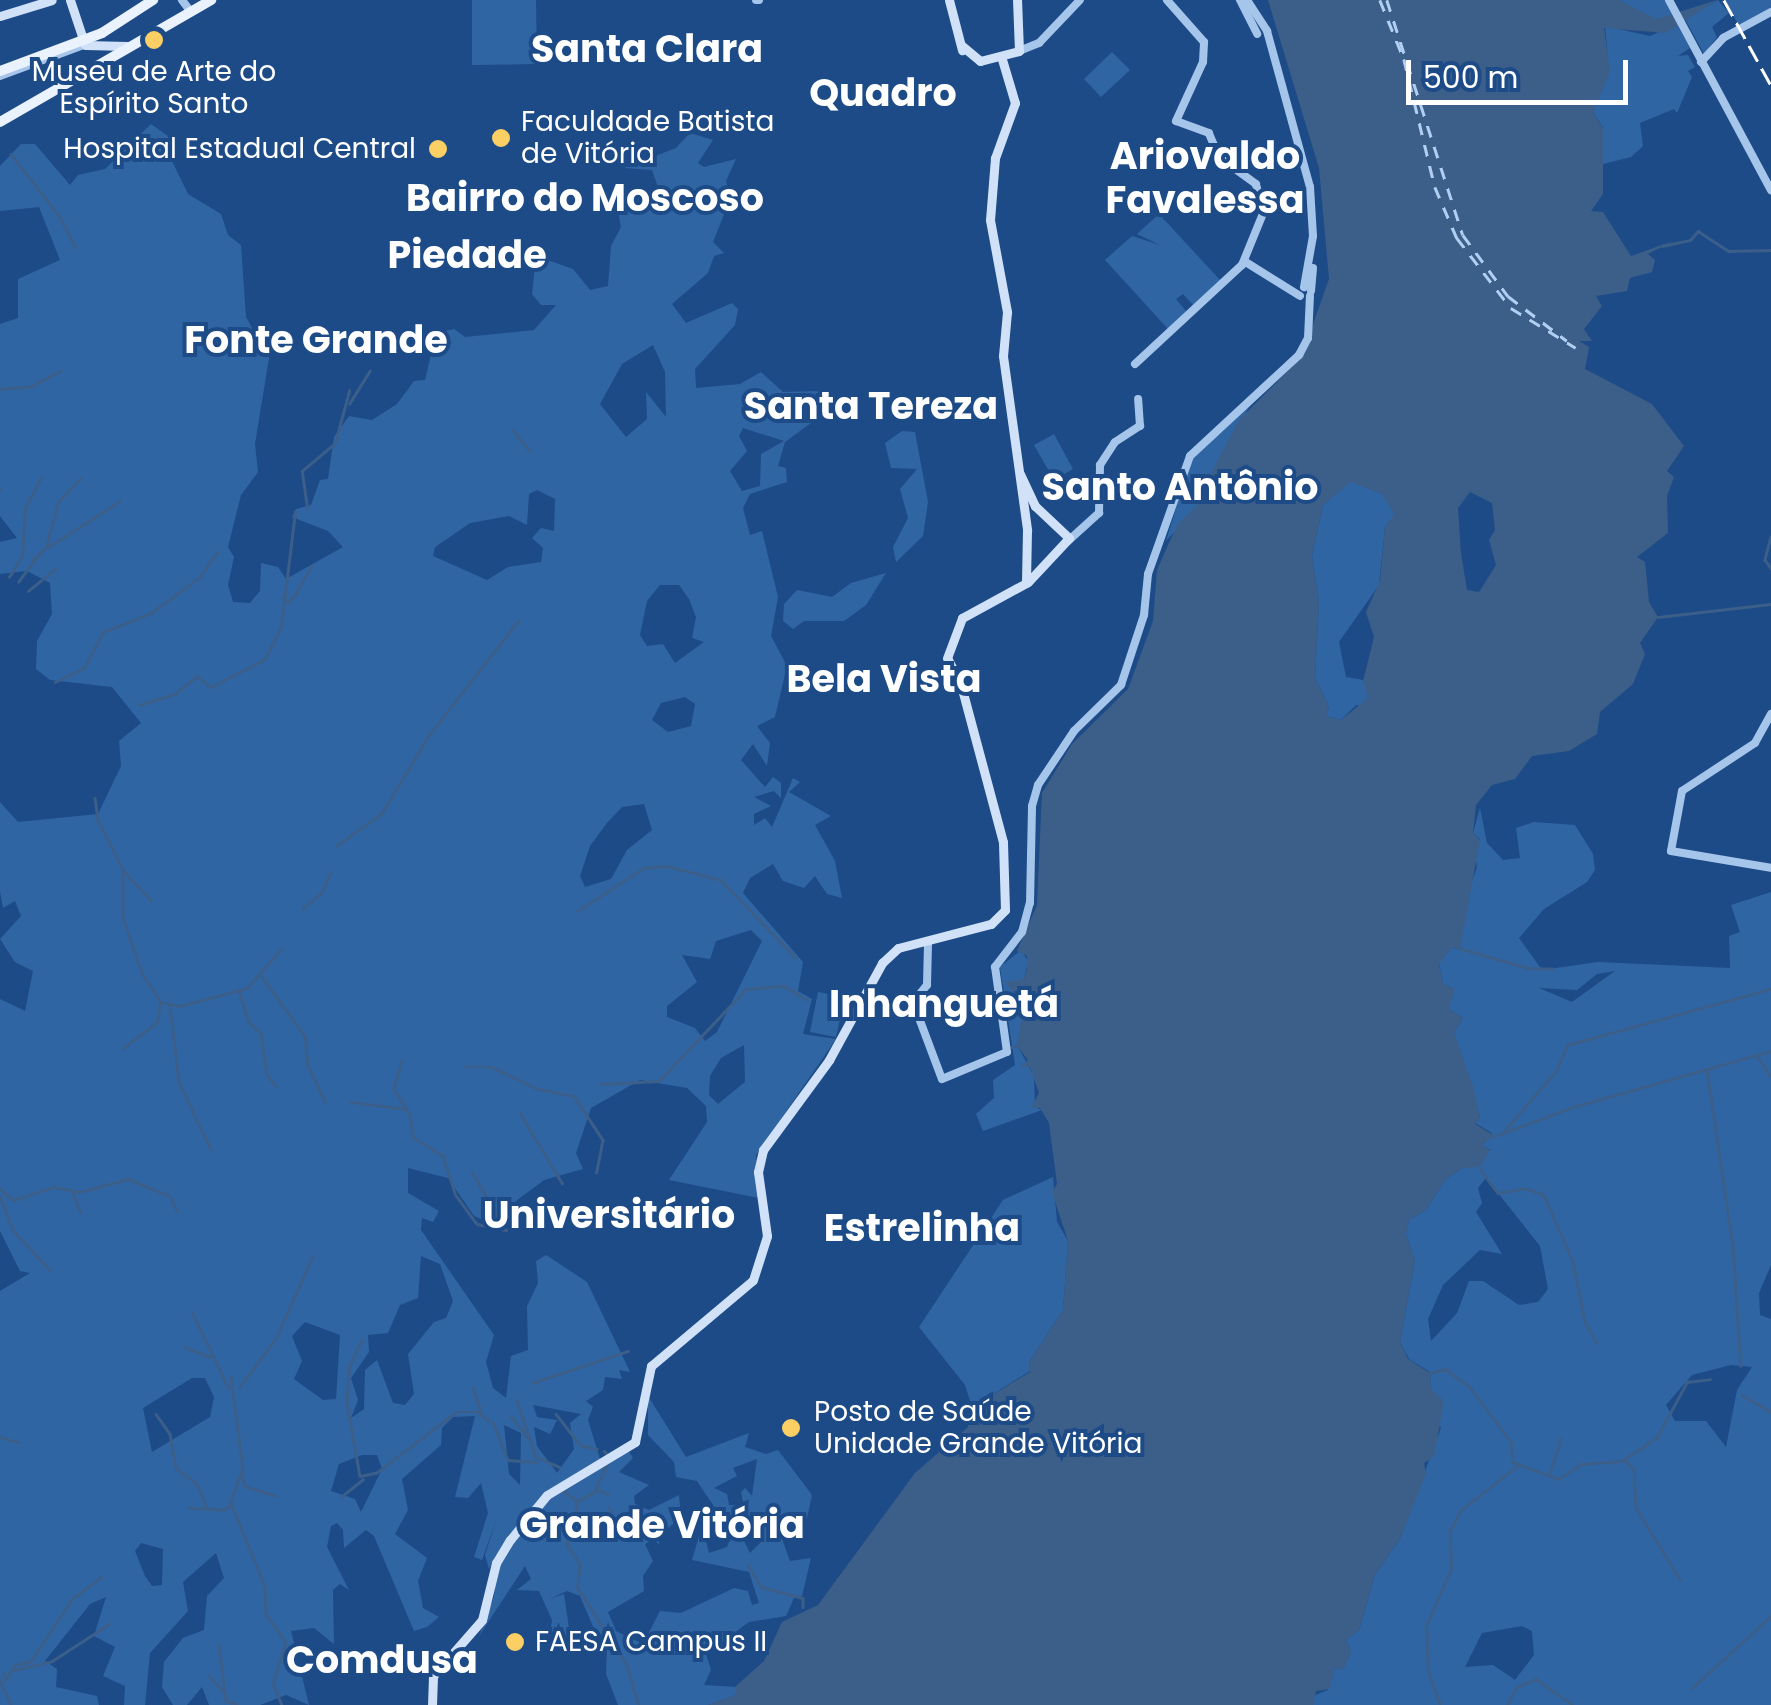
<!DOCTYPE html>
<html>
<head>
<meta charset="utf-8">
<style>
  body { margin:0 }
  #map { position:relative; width:1771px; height:1705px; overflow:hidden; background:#1d4b87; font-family:Poppins,sans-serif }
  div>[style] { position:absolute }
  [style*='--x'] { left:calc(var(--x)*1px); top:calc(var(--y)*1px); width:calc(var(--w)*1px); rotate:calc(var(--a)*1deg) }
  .green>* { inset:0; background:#3065a4 }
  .water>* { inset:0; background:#3c5f8a }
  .stream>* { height:2.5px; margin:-1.25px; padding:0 1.25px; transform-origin:1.25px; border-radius:1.25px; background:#3c5f8a }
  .ferry>* { height:2.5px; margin-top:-1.25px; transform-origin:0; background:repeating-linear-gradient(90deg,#b1cff2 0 12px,transparent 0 22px) }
  .tertiary>* { height:8px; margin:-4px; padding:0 4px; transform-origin:4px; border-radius:4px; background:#a6c5eb }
  .secondary>* { height:9px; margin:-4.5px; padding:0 4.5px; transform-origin:4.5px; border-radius:4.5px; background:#d1e2f8 }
  .primary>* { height:10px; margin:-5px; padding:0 5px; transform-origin:5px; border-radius:5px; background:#eaf2fe }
  .rail>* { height:2.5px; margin-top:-1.25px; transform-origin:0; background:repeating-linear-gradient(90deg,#fff 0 18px,transparent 0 26px) }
  .dots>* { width:28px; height:28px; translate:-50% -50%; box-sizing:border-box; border:5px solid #1d4b87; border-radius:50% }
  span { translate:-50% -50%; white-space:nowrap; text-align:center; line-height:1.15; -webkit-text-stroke:8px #1d4b87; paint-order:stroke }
  .poi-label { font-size:28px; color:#fff }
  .left { translate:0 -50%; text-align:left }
  .right { translate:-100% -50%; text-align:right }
  .district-label { font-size:38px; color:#fff; font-weight:700 }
  .scale { position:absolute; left:1406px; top:60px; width:222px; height:45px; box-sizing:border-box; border:5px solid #fff; border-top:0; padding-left:12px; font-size:30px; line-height:35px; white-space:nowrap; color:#fff; -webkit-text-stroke:8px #1d4b87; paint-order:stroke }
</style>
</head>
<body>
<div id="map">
  <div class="green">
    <div style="clip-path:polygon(472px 0,536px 0,537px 64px,472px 65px)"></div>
    <div style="clip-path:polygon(1619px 0,1666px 0,1675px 17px,1653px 19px)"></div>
    <div style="clip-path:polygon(1718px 0,1729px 13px,1712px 27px,1717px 37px,1704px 54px,1685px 19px)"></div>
    <div style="clip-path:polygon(1725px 0,1771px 0,1771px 9px,1739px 26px)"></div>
    <div style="clip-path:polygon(1677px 24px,1690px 48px,1678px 56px,1688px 55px,1695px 67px,1688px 71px,1692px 77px,1677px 113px,1674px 109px,1640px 123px,1643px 146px,1631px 157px,1603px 164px,1603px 128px,1593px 112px,1609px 72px,1605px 26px,1650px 36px)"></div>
    <div style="clip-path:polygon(1112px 52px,1130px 70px,1101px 97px,1084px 79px)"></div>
    <div style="clip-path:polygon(evenodd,151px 124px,168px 136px,170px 157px,188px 194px,221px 214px,228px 235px,241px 245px,246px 317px,269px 358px,255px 444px,258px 472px,241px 495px,228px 547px,234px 557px,228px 585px,233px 602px,250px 603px,260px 591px,261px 563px,278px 567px,286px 579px,343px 547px,328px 531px,292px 517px,296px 509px,311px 505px,320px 480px,328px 479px,334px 437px,349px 416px,372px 420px,397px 404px,414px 381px,425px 380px,436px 333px,454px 329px,465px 337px,534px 330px,556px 305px,541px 305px,532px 294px,536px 256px,573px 269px,590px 290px,608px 286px,611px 246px,621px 227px,616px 202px,660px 193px,652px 170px,624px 168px,676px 148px,690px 133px,713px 140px,698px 163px,704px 167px,736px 159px,726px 181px,731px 197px,713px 242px,724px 253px,714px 256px,708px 273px,672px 304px,686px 323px,732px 303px,738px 309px,735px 325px,695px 369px,696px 388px,740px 384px,761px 372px,783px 392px,821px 391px,837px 404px,785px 442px,778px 466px,786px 468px,787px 482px,750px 494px,743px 508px,750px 535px,762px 531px,778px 597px,771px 636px,787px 666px,775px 717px,757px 726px,770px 743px,767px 766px,753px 744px,741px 760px,765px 787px,773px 777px,781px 783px,781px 798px,774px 791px,754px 797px,771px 806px,754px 814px,754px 825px,765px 818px,772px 827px,793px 778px,800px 782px,789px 792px,831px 816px,815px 825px,835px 861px,842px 898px,827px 894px,815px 876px,804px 888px,783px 881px,773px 864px,750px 878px,743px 893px,803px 962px,798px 991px,812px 999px,803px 1034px,836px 1039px,756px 1155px,759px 1198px,669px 1180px,707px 1122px,706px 1106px,687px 1088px,640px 1080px,591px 1108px,576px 1153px,583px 1169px,544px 1180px,508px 1207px,506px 1229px,474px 1216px,448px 1178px,408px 1168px,408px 1193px,439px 1211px,433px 1222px,422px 1218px,421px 1230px,494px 1335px,486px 1362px,493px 1388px,506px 1398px,511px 1356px,528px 1350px,527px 1306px,538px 1283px,536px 1261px,546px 1255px,587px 1282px,630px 1372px,619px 1370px,622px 1379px,605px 1377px,603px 1390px,586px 1401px,593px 1407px,588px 1420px,600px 1459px,544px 1493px,489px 1569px,485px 1555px,497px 1518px,482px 1560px,474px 1557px,488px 1513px,481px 1483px,468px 1498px,455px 1497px,475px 1416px,453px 1417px,442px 1428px,441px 1445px,402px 1479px,408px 1510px,395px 1534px,427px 1558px,418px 1581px,423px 1608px,439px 1617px,427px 1627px,414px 1631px,374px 1536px,366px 1530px,344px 1548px,343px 1530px,337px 1523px,331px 1526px,327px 1547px,349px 1590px,340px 1584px,333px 1590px,334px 1644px,314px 1628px,291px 1631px,309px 1705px,286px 1695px,260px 1705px,209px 1705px,202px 1687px,187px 1705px,173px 1705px,162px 1687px,164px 1662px,183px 1638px,204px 1630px,207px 1596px,224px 1578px,216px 1553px,183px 1582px,188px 1611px,150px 1653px,145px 1705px,124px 1705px,125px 1686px,103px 1676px,115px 1647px,94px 1636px,106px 1597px,90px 1604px,45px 1661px,57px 1669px,56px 1687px,97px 1696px,99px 1705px,0 1705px,0 1291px,30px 1273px,20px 1271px,0 1231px,0 999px,25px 1011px,33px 971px,15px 962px,0 939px,21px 916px,15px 901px,3px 908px,0 891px,0 802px,18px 822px,98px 814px,121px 766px,119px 741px,141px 723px,112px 687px,50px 680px,36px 669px,37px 641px,52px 614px,50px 583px,27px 571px,0 574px,0 542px,17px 538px,0 516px,0 324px,18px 318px,18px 279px,60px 260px,39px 207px,0 211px,0 166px,21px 144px,35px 144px,70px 185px,78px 175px,105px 169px,151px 124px,653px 345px,665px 372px,666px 417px,646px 392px,647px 419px,626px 437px,600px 404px,622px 364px,653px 345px,151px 124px,743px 428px,784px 441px,761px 454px,760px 486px,742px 491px,730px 471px,747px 451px,739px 436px,743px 428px,151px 124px,537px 490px,555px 499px,554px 531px,541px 528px,532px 538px,543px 548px,541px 562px,508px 567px,487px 580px,433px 556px,435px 547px,470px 523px,509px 516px,527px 525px,529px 494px,537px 490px,151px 124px,660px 585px,679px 585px,689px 599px,696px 617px,692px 638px,704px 642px,675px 663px,663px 644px,647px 646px,640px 635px,647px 601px,660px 585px,151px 124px,685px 697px,695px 704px,691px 726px,668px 732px,652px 720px,661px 703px,685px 697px,151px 124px,644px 804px,652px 830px,627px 850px,611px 879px,585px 887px,580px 876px,590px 846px,607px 823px,622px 807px,644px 804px,151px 124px,751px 930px,762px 941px,717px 1032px,705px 1041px,695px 1028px,667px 1017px,667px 1006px,697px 982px,682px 955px,710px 959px,716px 941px,751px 930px,151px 124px,744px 1045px,745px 1082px,718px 1104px,709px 1095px,710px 1076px,721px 1058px,744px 1045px,151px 124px,421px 1256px,440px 1264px,453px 1301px,446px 1318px,434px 1322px,408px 1354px,414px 1394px,405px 1405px,393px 1403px,377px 1360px,365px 1370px,364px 1409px,351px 1418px,358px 1400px,351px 1378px,369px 1352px,368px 1335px,388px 1333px,400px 1305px,418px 1298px,421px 1256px,151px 124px,305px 1322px,340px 1335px,336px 1399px,323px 1400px,294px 1379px,302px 1361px,292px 1336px,305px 1322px,151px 124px,192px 1378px,205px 1378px,214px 1397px,210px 1417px,152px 1452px,143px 1408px,192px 1378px,151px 124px,533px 1405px,581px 1414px,570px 1423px,574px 1449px,557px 1473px,537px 1446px,534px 1427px,550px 1434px,557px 1420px,537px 1417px,533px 1405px,151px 124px,504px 1425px,521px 1433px,520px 1485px,509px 1474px,504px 1425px,151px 124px,362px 1455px,377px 1455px,382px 1469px,361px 1512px,355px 1499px,331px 1491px,339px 1464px,362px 1455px,151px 124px,141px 1543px,163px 1549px,162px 1585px,152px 1586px,145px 1576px,135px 1551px,141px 1543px)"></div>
    <div style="clip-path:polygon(1159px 214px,1220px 280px,1193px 305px,1183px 294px,1176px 299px,1186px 311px,1168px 329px,1105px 260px,1132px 236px,1160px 245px,1137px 234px)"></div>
    <div style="clip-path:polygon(1251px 404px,1208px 481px,1211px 492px,1166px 541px,1191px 459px)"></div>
    <div style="clip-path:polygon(902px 431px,915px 432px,928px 502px,923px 536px,896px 562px,893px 547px,908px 518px,900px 489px,917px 469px,891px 468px,885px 443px)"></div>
    <div style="clip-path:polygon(1054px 434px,1073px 469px,1054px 480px,1034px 445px)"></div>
    <div style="clip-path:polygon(1351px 481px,1382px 494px,1395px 514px,1385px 527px,1379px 585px,1339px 642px,1346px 677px,1363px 680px,1369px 695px,1364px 707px,1356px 705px,1341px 720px,1326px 716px,1329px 707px,1315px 678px,1319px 602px,1312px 556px,1323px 505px)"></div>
    <div style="clip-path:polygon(886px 573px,866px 605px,844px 621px,804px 621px,793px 629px,783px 621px,784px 604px,797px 590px,832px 597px,851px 583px)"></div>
    <div style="clip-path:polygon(evenodd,1480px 808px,1487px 843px,1503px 860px,1520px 858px,1516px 828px,1534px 822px,1575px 825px,1593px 854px,1595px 870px,1587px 882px,1544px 909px,1519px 938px,1542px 970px,1598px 962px,1730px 968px,1729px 936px,1740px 932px,1731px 905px,1771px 892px,1771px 1265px,1759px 1293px,1760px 1315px,1771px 1319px,1771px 1705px,1313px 1705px,1313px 1696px,1328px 1690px,1335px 1667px,1343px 1669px,1351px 1651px,1346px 1640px,1359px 1630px,1375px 1575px,1400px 1539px,1441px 1428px,1436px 1421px,1442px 1400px,1431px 1389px,1430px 1372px,1409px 1359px,1400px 1342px,1415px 1261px,1406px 1234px,1409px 1220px,1426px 1210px,1445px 1180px,1462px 1168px,1479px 1166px,1490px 1150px,1482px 1145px,1492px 1133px,1475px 1123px,1480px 1118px,1473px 1090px,1454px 1033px,1463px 1018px,1449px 1009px,1452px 988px,1443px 984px,1439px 963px,1451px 948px,1460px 949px,1463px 908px,1477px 867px,1474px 849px,1480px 839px,1473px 833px,1480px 808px,1615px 971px,1572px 1002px,1539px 988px,1577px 990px,1597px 974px,1615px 971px,1480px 808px,1486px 1178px,1540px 1246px,1548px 1289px,1538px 1302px,1519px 1305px,1483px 1281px,1469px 1281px,1457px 1313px,1431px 1341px,1428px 1319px,1443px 1285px,1480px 1250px,1502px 1254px,1476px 1212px,1482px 1203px,1478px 1188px,1486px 1178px,1480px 808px,1731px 1365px,1752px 1367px,1737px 1390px,1726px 1447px,1706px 1421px,1675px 1421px,1666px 1405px,1692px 1375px,1731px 1365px,1480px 808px,1522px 1626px,1532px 1631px,1534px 1655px,1515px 1680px,1493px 1665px,1465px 1667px,1482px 1633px,1522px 1626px)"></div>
    <div style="clip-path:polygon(1021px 950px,1028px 961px,1024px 979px,1016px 982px,1025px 1021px,1017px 1045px,1034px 1076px,1035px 1107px,1042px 1110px,983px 1131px,976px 1114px,994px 1098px,993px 1080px,1015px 1065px,1000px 967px)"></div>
    <div style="clip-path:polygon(818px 992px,845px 997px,836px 1037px,810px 1032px)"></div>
    <div style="clip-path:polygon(1053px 1177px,1057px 1222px,1068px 1241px,1063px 1310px,1029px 1362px,1030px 1371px,972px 1407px,965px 1385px,919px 1327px,1003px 1200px)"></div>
    <div style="clip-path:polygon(evenodd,648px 1396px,686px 1457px,749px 1433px,745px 1447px,766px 1454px,778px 1450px,812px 1495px,807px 1518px,793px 1522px,782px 1539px,790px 1561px,811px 1558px,802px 1596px,794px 1598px,786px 1616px,749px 1622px,706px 1654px,711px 1670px,704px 1685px,737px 1687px,736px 1695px,708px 1705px,618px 1705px,606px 1674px,607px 1646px,591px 1639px,562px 1648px,549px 1642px,552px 1620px,539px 1591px,517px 1590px,531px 1579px,525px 1566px,479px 1636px,494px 1597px,497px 1568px,516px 1538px,554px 1492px,628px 1450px,633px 1458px,619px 1472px,649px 1485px,634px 1496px,635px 1504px,649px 1510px,679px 1495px,681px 1517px,659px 1536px,659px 1545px,654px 1539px,645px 1544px,653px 1561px,643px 1576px,644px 1591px,608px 1612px,616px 1631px,643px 1644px,660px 1611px,681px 1613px,734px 1588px,748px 1591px,752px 1605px,759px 1603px,749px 1572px,692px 1560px,702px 1526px,709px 1553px,727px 1547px,731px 1536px,727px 1525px,714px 1528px,721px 1517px,697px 1481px,676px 1477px,674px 1462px,648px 1435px,648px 1396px,757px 1459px,752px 1496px,745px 1488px,741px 1492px,746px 1518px,763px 1540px,750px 1553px,732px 1517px,743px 1506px,729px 1505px,727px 1494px,714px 1488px,737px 1476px,733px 1468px,757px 1459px,648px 1396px,567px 1591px,580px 1596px,597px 1636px,569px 1628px,564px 1594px,549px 1599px,567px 1591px)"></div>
  </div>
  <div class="water">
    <div style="clip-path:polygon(evenodd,1268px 0,1619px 0,1657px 19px,1717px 0,1666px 33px,1604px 28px,1610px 72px,1593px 112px,1603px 129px,1603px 194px,1591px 211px,1603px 212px,1631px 256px,1673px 241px,1648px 254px,1655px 260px,1652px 272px,1630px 278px,1627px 291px,1596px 296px,1602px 306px,1584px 329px,1592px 341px,1579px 341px,1589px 347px,1585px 369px,1652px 404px,1684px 446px,1667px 471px,1674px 477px,1667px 496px,1668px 533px,1637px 557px,1645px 562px,1649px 602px,1658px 617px,1640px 643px,1645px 654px,1633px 684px,1600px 712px,1597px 734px,1569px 751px,1532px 756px,1515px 779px,1492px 785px,1476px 805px,1473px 833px,1480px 840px,1460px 949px,1451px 948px,1439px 964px,1443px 984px,1455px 989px,1449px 1009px,1463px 1018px,1454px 1033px,1474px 1089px,1480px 1119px,1475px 1124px,1495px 1136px,1482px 1144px,1490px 1151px,1480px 1167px,1462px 1168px,1445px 1180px,1426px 1210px,1409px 1220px,1406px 1234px,1415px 1261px,1400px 1342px,1408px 1359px,1430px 1373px,1431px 1388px,1444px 1402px,1434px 1457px,1424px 1463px,1426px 1474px,1400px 1539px,1375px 1575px,1359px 1630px,1346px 1640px,1351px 1651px,1344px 1670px,1335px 1667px,1330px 1689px,1316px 1691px,1313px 1705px,708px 1705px,736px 1695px,736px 1686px,764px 1661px,782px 1622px,818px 1605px,915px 1473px,968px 1427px,972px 1407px,1030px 1372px,1029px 1362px,1063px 1310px,1068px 1241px,1052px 1192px,1057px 1184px,1049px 1123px,1040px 1108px,1031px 1108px,1039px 1093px,1030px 1067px,1020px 1067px,1028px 1060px,1017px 1046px,1024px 1003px,1004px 982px,1024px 979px,1027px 968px,1027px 956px,1017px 951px,1037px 905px,1042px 793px,1072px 744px,1128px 689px,1153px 621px,1157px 570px,1177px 525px,1211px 492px,1205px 484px,1239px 420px,1301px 358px,1329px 279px,1319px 168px,1268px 0,1351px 482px,1382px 494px,1394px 514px,1385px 527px,1380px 581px,1366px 612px,1374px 637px,1363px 681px,1368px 698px,1341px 720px,1326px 716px,1329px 707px,1315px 678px,1319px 602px,1312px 556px,1323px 505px,1351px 482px,1268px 0,1470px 492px,1492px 503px,1495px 530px,1489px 540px,1496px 565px,1479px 592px,1467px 590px,1461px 553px,1458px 508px,1470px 492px)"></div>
  </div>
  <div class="stream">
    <div style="--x:11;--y:154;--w:80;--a:52.1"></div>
    <div style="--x:60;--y:217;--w:34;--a:63"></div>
    <div style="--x:1662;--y:246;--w:29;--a:-12"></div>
    <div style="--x:1690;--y:240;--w:12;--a:-48"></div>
    <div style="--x:1698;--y:231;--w:37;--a:33"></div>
    <div style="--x:1729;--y:251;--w:42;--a:-1.4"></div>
    <div style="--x:0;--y:389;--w:32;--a:-5"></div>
    <div style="--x:32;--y:386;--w:32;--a:-28"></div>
    <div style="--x:838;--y:401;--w:6;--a:-18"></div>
    <div style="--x:349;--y:404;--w:39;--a:-58"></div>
    <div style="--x:830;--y:406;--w:7;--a:-34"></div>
    <div style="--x:513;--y:430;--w:27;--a:51"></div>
    <div style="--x:0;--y:491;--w:1;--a:-90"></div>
    <div style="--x:307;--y:508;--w:37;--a:-98"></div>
    <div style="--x:302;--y:471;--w:43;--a:-40.3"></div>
    <div style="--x:335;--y:443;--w:54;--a:-74.9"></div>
    <div style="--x:1771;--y:537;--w:24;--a:105"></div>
    <div style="--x:1765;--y:560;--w:10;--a:53"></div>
    <div style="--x:47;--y:548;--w:87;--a:-32.8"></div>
    <div style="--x:32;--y:560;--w:18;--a:-41"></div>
    <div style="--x:46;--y:548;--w:48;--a:-75.4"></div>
    <div style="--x:58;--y:502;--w:32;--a:-46"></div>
    <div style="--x:9;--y:577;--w:25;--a:-58"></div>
    <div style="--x:22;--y:556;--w:48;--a:-86.4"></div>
    <div style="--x:25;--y:508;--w:34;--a:-62"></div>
    <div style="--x:18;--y:582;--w:39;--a:-53"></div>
    <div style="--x:28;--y:591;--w:35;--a:-39"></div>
    <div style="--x:282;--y:597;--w:8;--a:40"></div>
    <div style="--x:288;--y:602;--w:10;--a:-45"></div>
    <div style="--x:295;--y:595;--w:33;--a:-61"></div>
    <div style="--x:1658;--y:617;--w:114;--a:-6.6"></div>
    <div style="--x:55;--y:682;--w:32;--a:-26"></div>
    <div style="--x:84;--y:668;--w:41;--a:-62.2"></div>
    <div style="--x:103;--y:632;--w:52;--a:-21.6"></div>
    <div style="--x:151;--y:613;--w:61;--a:-36.3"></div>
    <div style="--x:200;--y:577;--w:30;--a:-56"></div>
    <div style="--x:139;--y:705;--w:38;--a:-17"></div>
    <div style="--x:175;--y:694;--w:28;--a:-39"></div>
    <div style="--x:197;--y:676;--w:18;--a:38"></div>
    <div style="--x:211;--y:687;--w:61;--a:-27.4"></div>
    <div style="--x:265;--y:659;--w:37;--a:-64"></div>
    <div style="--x:281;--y:626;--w:115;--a:-83"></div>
    <div style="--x:95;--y:798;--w:22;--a:82"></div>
    <div style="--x:98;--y:820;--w:55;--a:63"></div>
    <div style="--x:123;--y:869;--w:49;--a:90"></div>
    <div style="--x:123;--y:918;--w:60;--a:70.7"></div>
    <div style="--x:143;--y:975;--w:32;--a:56"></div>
    <div style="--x:161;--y:1002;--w:19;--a:12"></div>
    <div style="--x:180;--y:1006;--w:69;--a:-15"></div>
    <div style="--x:247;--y:988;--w:52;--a:-48.9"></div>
    <div style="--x:336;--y:846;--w:55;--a:-35.4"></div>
    <div style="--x:381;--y:814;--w:92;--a:-58.7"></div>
    <div style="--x:429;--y:735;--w:146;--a:-52"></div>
    <div style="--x:123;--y:870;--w:42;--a:46.9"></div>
    <div style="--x:302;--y:909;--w:26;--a:-40"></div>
    <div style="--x:322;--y:892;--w:21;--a:-67"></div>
    <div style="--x:577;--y:911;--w:80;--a:-32.7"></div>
    <div style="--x:644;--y:868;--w:23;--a:-5"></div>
    <div style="--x:667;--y:866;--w:56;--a:14.5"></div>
    <div style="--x:721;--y:880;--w:107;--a:46.1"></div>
    <div style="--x:1459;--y:948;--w:72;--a:16.2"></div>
    <div style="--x:1528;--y:968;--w:24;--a:2"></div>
    <div style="--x:262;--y:977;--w:73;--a:53.9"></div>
    <div style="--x:305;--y:1036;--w:30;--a:84"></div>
    <div style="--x:308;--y:1066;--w:39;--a:64"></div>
    <div style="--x:239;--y:990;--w:34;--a:73"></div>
    <div style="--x:249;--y:1022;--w:16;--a:43"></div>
    <div style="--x:261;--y:1033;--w:42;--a:81.9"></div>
    <div style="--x:267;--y:1075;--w:14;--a:51"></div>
    <div style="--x:170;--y:1006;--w:77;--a:83.2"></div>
    <div style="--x:179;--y:1082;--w:74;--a:64.5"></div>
    <div style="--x:1011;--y:1047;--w:6;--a:-9"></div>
    <div style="--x:122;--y:1049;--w:44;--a:-37.6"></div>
    <div style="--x:157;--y:1022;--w:19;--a:-81"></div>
    <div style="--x:1757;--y:1056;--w:24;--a:55"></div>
    <div style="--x:402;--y:1061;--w:29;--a:106"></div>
    <div style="--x:394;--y:1089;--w:31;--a:58"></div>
    <div style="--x:410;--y:1115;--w:22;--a:82"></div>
    <div style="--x:413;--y:1137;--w:36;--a:32"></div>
    <div style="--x:443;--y:1156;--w:40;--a:72"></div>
    <div style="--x:455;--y:1194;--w:37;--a:54"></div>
    <div style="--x:477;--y:1224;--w:30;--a:12"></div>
    <div style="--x:464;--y:1067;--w:28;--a:0"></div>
    <div style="--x:492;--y:1067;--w:51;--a:25.6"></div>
    <div style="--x:538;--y:1089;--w:37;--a:11"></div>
    <div style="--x:574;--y:1096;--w:53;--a:56.6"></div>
    <div style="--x:603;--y:1140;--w:33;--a:101"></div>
    <div style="--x:1707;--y:1070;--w:179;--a:81.6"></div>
    <div style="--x:1733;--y:1247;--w:119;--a:86.2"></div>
    <div style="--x:600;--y:1084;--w:59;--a:-2.9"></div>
    <div style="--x:659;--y:1081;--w:127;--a:-46.6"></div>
    <div style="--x:746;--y:989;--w:38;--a:-5"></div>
    <div style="--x:784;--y:986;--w:26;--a:31"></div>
    <div style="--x:351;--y:1102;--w:55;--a:7.3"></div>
    <div style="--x:520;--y:1113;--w:82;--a:59"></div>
    <div style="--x:1505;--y:1130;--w:78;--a:-49.2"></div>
    <div style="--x:1556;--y:1071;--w:28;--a:-67"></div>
    <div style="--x:1567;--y:1045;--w:212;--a:-15.4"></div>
    <div style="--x:1495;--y:1136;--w:83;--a:-20.4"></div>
    <div style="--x:1573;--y:1107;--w:206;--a:-15.8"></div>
    <div style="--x:1480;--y:1169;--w:30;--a:53"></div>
    <div style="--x:1498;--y:1193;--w:27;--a:-10"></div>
    <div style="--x:1525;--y:1188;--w:20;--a:20"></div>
    <div style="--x:1544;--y:1195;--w:72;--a:66.3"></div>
    <div style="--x:1573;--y:1261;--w:62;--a:78.9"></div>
    <div style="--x:1585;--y:1322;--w:24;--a:60"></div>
    <div style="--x:472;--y:1172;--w:67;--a:59.6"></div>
    <div style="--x:0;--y:1188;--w:18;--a:43"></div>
    <div style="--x:13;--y:1200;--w:43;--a:-17.6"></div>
    <div style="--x:54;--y:1187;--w:26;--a:11"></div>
    <div style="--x:80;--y:1192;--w:50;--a:-15.2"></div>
    <div style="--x:128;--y:1179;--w:45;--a:22"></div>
    <div style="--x:170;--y:1196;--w:17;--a:65"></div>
    <div style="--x:72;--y:1191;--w:23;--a:67"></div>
    <div style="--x:0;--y:1196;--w:36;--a:69"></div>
    <div style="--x:13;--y:1230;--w:54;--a:47.2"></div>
    <div style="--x:192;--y:1312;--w:85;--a:64.3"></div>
    <div style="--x:362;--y:1341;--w:28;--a:116"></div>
    <div style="--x:350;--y:1366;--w:38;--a:95"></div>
    <div style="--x:347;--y:1404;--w:73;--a:79.8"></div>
    <div style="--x:360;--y:1476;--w:16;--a:-11"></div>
    <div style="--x:376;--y:1473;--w:101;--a:-37.3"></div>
    <div style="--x:456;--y:1412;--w:22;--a:0"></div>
    <div style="--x:478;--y:1412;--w:14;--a:39"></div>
    <div style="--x:184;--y:1347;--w:28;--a:21"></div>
    <div style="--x:1430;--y:1373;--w:16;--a:-15"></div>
    <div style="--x:1445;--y:1369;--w:31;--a:36"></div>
    <div style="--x:1470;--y:1387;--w:69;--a:53.3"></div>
    <div style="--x:1511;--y:1442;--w:20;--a:84"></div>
    <div style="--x:1513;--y:1462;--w:49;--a:20.3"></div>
    <div style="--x:1559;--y:1479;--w:27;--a:-34"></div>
    <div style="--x:1581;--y:1464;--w:41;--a:-4.2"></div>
    <div style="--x:1622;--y:1461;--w:42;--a:-34.4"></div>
    <div style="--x:1657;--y:1437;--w:63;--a:-61.4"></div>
    <div style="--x:1687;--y:1382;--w:23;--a:-7"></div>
    <div style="--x:231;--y:1377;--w:92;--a:82.5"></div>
    <div style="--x:243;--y:1468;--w:37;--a:109"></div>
    <div style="--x:231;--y:1503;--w:90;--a:67.7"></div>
    <div style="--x:265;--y:1586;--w:28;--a:88"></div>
    <div style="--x:266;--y:1614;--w:35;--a:55"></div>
    <div style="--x:286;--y:1643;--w:42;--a:108"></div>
    <div style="--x:273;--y:1683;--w:24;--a:68"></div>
    <div style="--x:532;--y:1383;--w:101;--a:-18.4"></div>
    <div style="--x:473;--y:1387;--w:28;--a:72"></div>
    <div style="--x:239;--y:1388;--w:62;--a:-53.5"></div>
    <div style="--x:276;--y:1338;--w:89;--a:-66"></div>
    <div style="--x:1742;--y:1395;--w:34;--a:30"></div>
    <div style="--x:517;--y:1400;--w:60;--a:71.6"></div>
    <div style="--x:536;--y:1457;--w:25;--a:23"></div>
    <div style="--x:156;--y:1414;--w:24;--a:55"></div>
    <div style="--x:170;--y:1434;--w:35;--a:80"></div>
    <div style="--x:176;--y:1468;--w:26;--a:37"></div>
    <div style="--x:197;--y:1484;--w:26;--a:67"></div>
    <div style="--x:556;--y:1414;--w:39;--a:52"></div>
    <div style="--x:580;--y:1445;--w:17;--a:13"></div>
    <div style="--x:511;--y:1416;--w:28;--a:52"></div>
    <div style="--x:493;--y:1422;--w:41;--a:68.5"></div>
    <div style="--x:508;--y:1460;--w:28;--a:4"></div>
    <div style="--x:0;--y:1437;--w:19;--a:16"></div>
    <div style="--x:604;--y:1451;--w:4;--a:45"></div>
    <div style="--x:1625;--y:1460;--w:13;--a:45"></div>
    <div style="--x:1634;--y:1469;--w:39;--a:87"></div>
    <div style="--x:1636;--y:1508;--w:84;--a:58.2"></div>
    <div style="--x:242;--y:1475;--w:11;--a:75"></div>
    <div style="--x:245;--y:1486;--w:32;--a:18"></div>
    <div style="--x:1549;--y:1475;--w:38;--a:-72"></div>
    <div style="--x:561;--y:1489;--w:21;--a:37"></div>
    <div style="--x:595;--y:1490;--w:31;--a:-65"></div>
    <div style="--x:608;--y:1495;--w:10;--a:-151"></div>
    <div style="--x:599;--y:1490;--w:23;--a:151"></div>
    <div style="--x:579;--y:1501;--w:45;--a:105.6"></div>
    <div style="--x:567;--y:1544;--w:24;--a:57"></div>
    <div style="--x:580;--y:1564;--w:24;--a:95"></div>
    <div style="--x:578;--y:1588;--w:89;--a:57.4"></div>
    <div style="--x:626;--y:1663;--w:44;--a:72.8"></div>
    <div style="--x:341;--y:1497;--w:28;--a:-39"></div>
    <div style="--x:189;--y:1508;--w:35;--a:3"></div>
    <div style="--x:224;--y:1510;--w:8;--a:-40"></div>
    <div style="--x:609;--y:1508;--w:4;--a:45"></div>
    <div style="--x:748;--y:1565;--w:26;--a:59"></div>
    <div style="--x:761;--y:1587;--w:43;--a:14.7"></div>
    <div style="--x:803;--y:1598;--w:9;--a:90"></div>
    <div style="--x:219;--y:1645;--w:56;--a:82.9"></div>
    <div style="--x:226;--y:1701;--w:11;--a:15"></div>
    <div style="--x:14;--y:1670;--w:39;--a:-13"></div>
    <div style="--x:52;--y:1661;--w:68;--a:-33"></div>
    <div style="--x:4;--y:1673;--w:7;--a:82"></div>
    <div style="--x:5;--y:1680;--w:18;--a:-56"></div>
    <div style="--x:15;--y:1665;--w:16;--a:-14"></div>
    <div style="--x:31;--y:1661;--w:74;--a:-56.5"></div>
    <div style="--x:72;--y:1599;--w:36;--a:-37"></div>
    <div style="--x:209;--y:1676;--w:23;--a:47"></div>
    <div style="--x:0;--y:1680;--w:27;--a:66"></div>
    <div style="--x:1691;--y:1689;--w:108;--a:-42.4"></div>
    <div style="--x:1440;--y:1705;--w:35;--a:-110"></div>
    <div style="--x:1428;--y:1672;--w:46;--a:-92.5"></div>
    <div style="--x:1426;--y:1626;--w:62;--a:-66.3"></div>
    <div style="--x:1451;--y:1569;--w:38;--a:-92"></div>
    <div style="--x:1450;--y:1531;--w:22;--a:-63"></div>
    <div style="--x:1460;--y:1511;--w:73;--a:-38.3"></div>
    <div style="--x:1507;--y:1705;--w:21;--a:-61"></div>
    <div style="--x:1517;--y:1687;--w:21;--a:-23"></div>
    <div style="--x:1536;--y:1679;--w:45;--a:35.1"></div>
  </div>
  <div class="ferry">
    <div style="--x:1380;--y:0;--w:64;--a:67.9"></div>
    <div style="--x:1404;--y:59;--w:132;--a:76.4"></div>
    <div style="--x:1435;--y:187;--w:56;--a:66.7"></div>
    <div style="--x:1457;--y:238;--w:88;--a:52.4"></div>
    <div style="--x:1511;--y:308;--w:76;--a:31.6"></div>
    <div style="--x:1387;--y:0;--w:247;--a:72.1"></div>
    <div style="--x:1463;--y:235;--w:76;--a:53.6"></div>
    <div style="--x:1508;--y:296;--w:74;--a:37.3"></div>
  </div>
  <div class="tertiary">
    <div style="--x:182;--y:0;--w:15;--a:53"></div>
    <div style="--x:756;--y:0;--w:3;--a:0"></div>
    <div style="--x:1240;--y:0;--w:38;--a:63"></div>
    <div style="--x:1247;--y:0;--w:37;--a:57"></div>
    <div style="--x:1267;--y:31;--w:162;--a:74.6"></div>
    <div style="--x:1310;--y:187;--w:49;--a:86.5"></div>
    <div style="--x:1313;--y:236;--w:52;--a:100"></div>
    <div style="--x:1669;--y:0;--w:216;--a:61.8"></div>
    <div style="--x:1019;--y:51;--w:22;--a:-22"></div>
    <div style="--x:1039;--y:43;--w:59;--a:-46.4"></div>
    <div style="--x:1701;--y:62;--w:33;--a:-47"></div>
    <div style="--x:1723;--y:38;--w:55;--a:-28.4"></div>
    <div style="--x:0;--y:76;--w:90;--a:-20.3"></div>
    <div style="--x:1244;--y:261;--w:66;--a:32"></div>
    <div style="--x:1311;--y:291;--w:23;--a:-85"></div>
    <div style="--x:1135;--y:364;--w:146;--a:-42.8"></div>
    <div style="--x:1242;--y:265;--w:58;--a:-67.8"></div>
    <div style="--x:1264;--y:211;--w:28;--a:-107"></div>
    <div style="--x:1256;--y:184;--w:46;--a:-143.9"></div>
    <div style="--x:1219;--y:157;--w:26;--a:-113"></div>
    <div style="--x:1209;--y:133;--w:35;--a:-160"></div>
    <div style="--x:1176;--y:121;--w:65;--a:-65.4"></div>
    <div style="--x:1203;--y:62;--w:20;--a:-87"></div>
    <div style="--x:1204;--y:42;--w:56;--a:-131.4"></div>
    <div style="--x:1068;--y:541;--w:42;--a:-42.1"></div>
    <div style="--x:1099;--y:513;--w:48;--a:-88.8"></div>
    <div style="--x:1100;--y:465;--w:27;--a:-57"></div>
    <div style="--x:1115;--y:442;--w:30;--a:-33"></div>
    <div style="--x:1140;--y:426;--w:27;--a:-94"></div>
    <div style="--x:1771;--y:714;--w:33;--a:119"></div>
    <div style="--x:1755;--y:743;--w:87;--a:146.7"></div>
    <div style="--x:1682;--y:791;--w:61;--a:100.4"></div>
    <div style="--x:1671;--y:851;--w:101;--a:9.6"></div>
    <div style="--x:928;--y:944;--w:41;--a:91.4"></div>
    <div style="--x:927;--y:985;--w:22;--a:129"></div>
    <div style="--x:913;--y:1002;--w:82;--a:69.4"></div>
    <div style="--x:942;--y:1079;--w:70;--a:-22.6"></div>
    <div style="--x:1007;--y:1052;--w:86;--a:-98"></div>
    <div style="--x:995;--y:967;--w:44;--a:-52.4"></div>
    <div style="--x:1022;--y:932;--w:30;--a:-75"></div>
    <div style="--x:1030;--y:903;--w:97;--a:-88.8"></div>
    <div style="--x:1032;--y:806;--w:22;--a:-74"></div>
    <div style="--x:1038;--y:785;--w:65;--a:-56.3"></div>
    <div style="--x:1074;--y:731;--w:66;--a:-44.4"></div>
    <div style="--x:1121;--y:685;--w:74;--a:-71.8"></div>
    <div style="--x:1144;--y:615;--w:41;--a:-84.4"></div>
    <div style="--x:1148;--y:574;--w:125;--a:-70.4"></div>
    <div style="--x:1190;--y:456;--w:149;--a:-42.8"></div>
    <div style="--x:1299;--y:355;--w:19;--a:-62"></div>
    <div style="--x:1308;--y:338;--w:42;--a:-87.3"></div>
  </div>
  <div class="secondary">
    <div style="--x:70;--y:0;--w:47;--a:71.6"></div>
    <div style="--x:85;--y:45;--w:43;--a:1.3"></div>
    <div style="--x:949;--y:0;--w:52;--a:75.4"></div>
    <div style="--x:0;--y:16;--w:54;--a:-17.1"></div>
    <div style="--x:961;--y:45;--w:25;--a:40"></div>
    <div style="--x:980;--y:61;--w:40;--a:-14.4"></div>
    <div style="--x:1019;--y:51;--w:51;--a:-92.2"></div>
    <div style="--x:1001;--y:56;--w:49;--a:73.4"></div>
    <div style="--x:1015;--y:103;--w:59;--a:110"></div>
    <div style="--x:995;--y:158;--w:62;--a:94.6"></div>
    <div style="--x:990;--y:220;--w:94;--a:79.5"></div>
    <div style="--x:1007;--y:312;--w:44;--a:95.2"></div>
    <div style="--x:1003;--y:356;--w:176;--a:82.1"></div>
    <div style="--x:1027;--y:530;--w:53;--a:91.1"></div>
    <div style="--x:432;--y:1705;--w:29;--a:-88"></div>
    <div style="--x:433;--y:1676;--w:74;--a:-48.8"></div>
    <div style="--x:482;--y:1620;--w:59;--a:-76.2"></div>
    <div style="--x:496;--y:1563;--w:27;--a:-59"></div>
    <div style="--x:510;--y:1540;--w:58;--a:-50.6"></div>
    <div style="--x:547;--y:1495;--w:103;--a:-31.1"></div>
    <div style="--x:635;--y:1442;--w:78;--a:-78.1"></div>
    <div style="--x:651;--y:1366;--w:133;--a:-40.1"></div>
    <div style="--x:753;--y:1280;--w:46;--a:-72.3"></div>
    <div style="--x:767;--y:1236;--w:65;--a:-98"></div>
    <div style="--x:758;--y:1172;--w:23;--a:-77"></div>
    <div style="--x:763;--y:1150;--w:112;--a:-53.7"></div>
    <div style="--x:829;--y:1060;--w:111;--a:-61.3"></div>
    <div style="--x:882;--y:963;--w:22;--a:-43"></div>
    <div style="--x:898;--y:948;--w:96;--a:-14.5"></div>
    <div style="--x:991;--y:924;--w:20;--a:-45"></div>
    <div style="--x:1005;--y:910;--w:68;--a:-91.7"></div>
    <div style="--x:1003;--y:842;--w:163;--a:-105"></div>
    <div style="--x:961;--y:685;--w:30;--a:-117"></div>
    <div style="--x:947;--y:658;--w:43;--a:-69.4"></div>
    <div style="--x:962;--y:618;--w:75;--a:-28.6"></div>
    <div style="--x:1028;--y:582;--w:60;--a:-47"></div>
    <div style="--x:1069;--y:538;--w:47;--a:-136.7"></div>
    <div style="--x:1035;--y:506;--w:35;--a:-115"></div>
  </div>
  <div class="primary">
    <div style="--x:0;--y:71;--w:109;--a:-20.4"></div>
    <div style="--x:102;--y:33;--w:61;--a:-32.9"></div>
    <div style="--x:0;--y:122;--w:244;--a:-30"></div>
  </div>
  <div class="rail">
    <div style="--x:1724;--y:0;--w:97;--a:61.1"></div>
  </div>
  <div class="dots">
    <div style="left:154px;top:40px;background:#fbcf64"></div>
    <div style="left:501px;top:138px;background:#fbcf64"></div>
    <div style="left:438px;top:149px;background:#fbcf64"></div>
    <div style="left:791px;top:1428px;background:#fbcf64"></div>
    <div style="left:515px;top:1642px;background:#fbcf64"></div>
  </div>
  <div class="poi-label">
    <span style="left:154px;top:88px">Museu de Arte do<br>Espírito Santo</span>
    <span class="left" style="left:521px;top:138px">Faculdade Batista<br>de Vitória</span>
    <span class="right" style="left:416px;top:149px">Hospital Estadual Central</span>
    <span class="left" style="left:814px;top:1428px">Posto de Saúde<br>Unidade Grande Vitória</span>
    <span class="left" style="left:535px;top:1642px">FAESA Campus II</span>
  </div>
  <div class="district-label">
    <span style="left:647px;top:49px">Santa Clara</span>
    <span style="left:883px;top:93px">Quadro</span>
    <span style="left:1205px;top:178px">Ariovaldo<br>Favalessa</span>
    <span style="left:585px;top:198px">Bairro do Moscoso</span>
    <span style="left:467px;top:255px">Piedade</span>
    <span style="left:316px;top:340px">Fonte Grande</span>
    <span style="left:871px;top:406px">Santa Tereza</span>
    <span style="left:1180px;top:487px">Santo Antônio</span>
    <span style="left:884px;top:679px">Bela Vista</span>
    <span style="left:944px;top:1004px">Inhanguetá</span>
    <span style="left:609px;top:1215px">Universitário</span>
    <span style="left:922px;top:1228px">Estrelinha</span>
    <span style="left:662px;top:1525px">Grande Vitória</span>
    <span style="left:382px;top:1660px">Comdusa</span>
  </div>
  <div class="scale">500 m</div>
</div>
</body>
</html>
